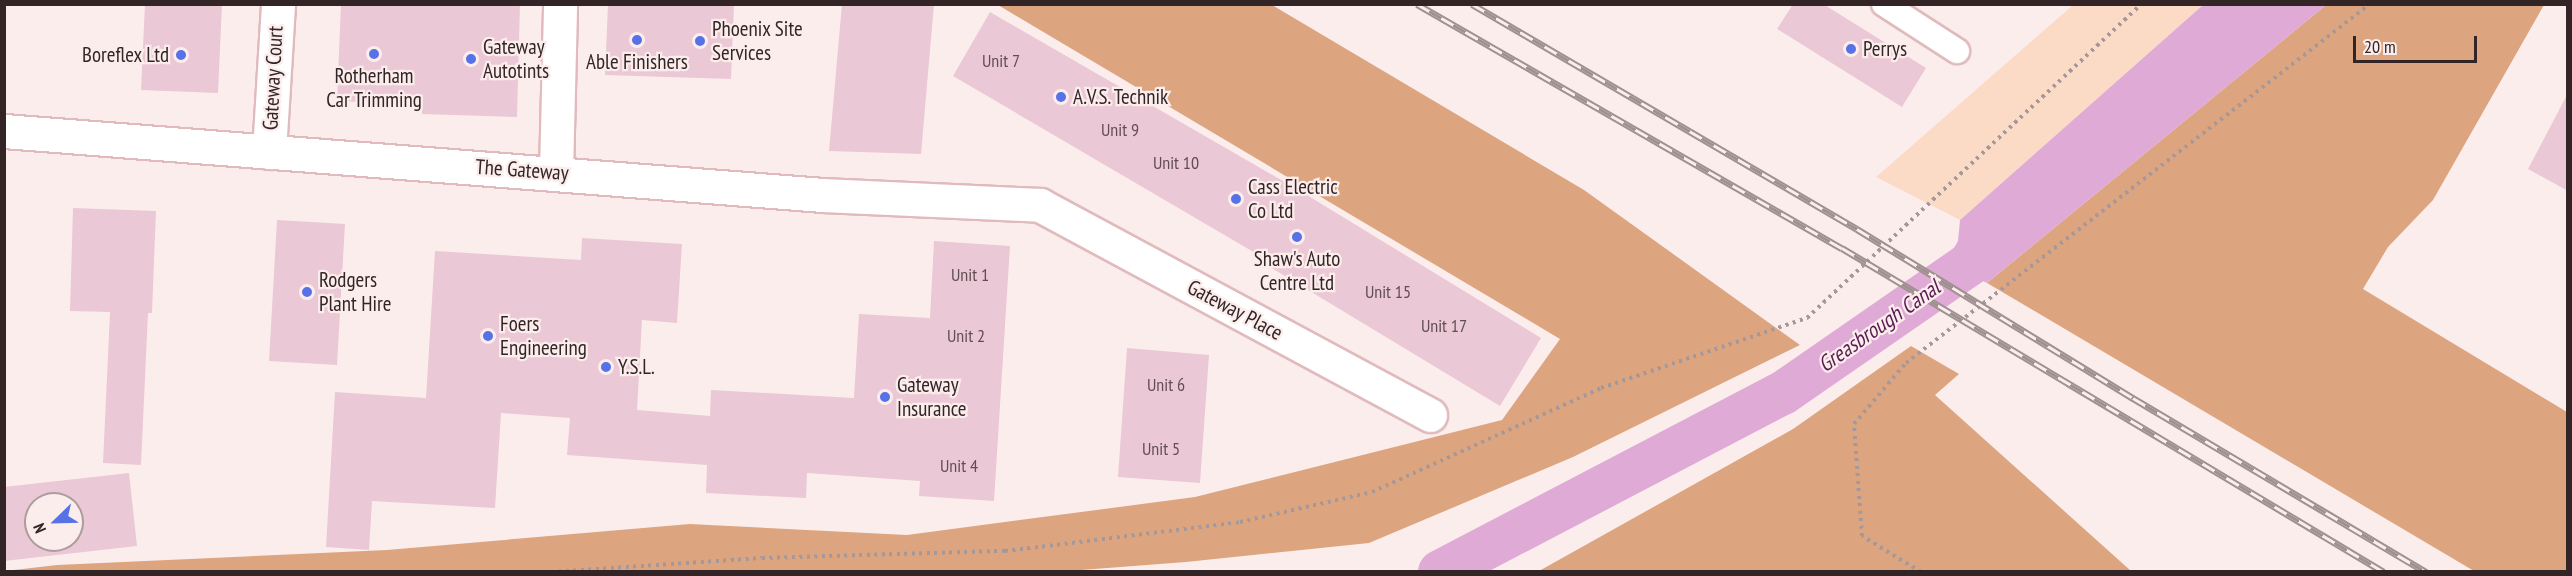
<!DOCTYPE html>
<html>
<head>
<meta charset="utf-8">
<style>
  body { margin:0 }
  #map { position:relative; width:2572px; height:576px; overflow:hidden; background:#fceded; font-family:"PT Sans Narrow",sans-serif }
  div>[style] { position:absolute }
  [style*='--x'] { left:calc(var(--x)*1px); top:calc(var(--y)*1px); width:calc(var(--w)*1px); rotate:calc(var(--a)*1deg) }
  .green>* { inset:0; background:#fcdbc6 }
  .forest>* { inset:0; background:#dda57f }
  .water>* { inset:0; background:#dfabd6 }
  .canal>* { height:44px; margin:-22px; padding:0 22px; transform-origin:22px; border-radius:22px; background:#dfabd6 }
  .building>* { inset:0; background:#ebc8d5 }
  .path>* { height:4px; margin-top:-2px; transform-origin:0; background:repeating-linear-gradient(90deg,#a69798 0 3px,transparent 0 7.5px) }
  .roads { filter:drop-shadow(2px 0 #e0babd) drop-shadow(-2px 0 #e0babd) drop-shadow(0 2px #e0babd) drop-shadow(0 -2px #e0babd) }
  .lane>* { height:24px; margin:-12px; padding:0 12px; transform-origin:12px; border-radius:12px; background:#fff }
  .street>* { height:33px; margin:-16.5px; padding:0 16.5px; transform-origin:16.5px; border-radius:16.5px; background:#fff }
  .rail>* { height:7px; margin-top:-3.5px; transform-origin:0; background:repeating-linear-gradient(90deg,#fceded 0 14px,#a09191 0 28px); box-sizing:border-box; border-block:2px solid #a09191 }
  .dots>* { width:16px; height:16px; translate:-50% -50%; box-sizing:border-box; border:3px solid #fceded; border-radius:50% }
  span { translate:-50% -50%; white-space:nowrap; text-align:center; line-height:1.15; -webkit-text-stroke:4.5px #fceded; paint-order:stroke }
  .number-label { font-size:18px; color:#614e52 }
  .number-label span { -webkit-text-stroke-width:0 }
  .poi-label { font-size:21px; color:#332526 }
  .left { translate:0 -50%; text-align:left }
  .right { translate:-100% -50%; text-align:right }
  .street-label { font-size:21px; color:#332526 }
  .water-label { font-size:22px; color:#591c52; font-style:italic }
  .frame { position:absolute; inset:0; border:6px solid #332526; pointer-events:none }
  .north { position:absolute; left:24px; top:492px; width:60px; height:60px; box-sizing:border-box; background:#fceded; border:2px solid #ac9d9d; border-radius:50%; rotate:247deg; font-size:16px; font-weight:700; line-height:24px; text-align:center; color:#332526 }
  .north::after { content:''; display:block; margin:auto; width:21px; height:27px; background:#5771e7; clip-path:polygon(50% 0,100% 100%,50% 72%,0 100%) }
  .scale { position:absolute; left:2353px; top:36px; width:124px; height:27px; box-sizing:border-box; border:3px solid #332526; border-top:0; padding-left:8px; font-size:18px; line-height:21px; white-space:nowrap; color:#332526; -webkit-text-stroke:4px #fceded; paint-order:stroke }
</style>
</head>
<body>
<div id="map">
  <div class="green">
    <div style="clip-path:polygon(2073px 5px,2203px 5px,1960px 220px,1876px 177px)"></div>
  </div>
  <div class="forest">
    <div style="clip-path:polygon(998px 5px,1272px 5px,1584px 190px,1800px 345px,1573px 457px,1369px 543px,1186px 562px,1055px 572px,5px 571px,57px 565px,387px 550px,690px 524px,907px 535px,1195px 497px,1502px 420px,1560px 339px)"></div>
    <div style="clip-path:polygon(2326px 5px,2544px 5px,2433px 200px,2388px 247px,2363px 289px,2567px 412px,2567px 571px,2474px 571px,1987px 283px)"></div>
    <div style="clip-path:polygon(1911px 346px,1959px 374px,1935px 395px,2131px 571px,1539px 571px,1793px 429px)"></div>
  </div>
  <div class="water">
    <div style="clip-path:polygon(2203px 5px,2326px 5px,1987px 283px,1945px 264px,1958px 241px,1960px 220px)"></div>
  </div>
  <div class="canal">
    <div style="--x:1440;--y:572;--w:387;--a:-27.6"></div>
    <div style="--x:1783;--y:393;--w:241;--a:-34.7"></div>
    <div style="--x:1981;--y:256;--w:33;--a:-41"></div>
  </div>
  <div class="building">
    <div style="clip-path:polygon(145px 4px,222px 4px,218px 93px,141px 90px)"></div>
    <div style="clip-path:polygon(341px 4px,520px 4px,517px 117px,422px 114px,422px 105px,337px 101px)"></div>
    <div style="clip-path:polygon(608px 4px,734px 4px,731px 79px,605px 75px)"></div>
    <div style="clip-path:polygon(842px 4px,934px 4px,921px 154px,829px 151px)"></div>
    <div style="clip-path:polygon(1793px 4px,1823px 4px,1926px 68px,1902px 107px,1777px 29px)"></div>
    <div style="clip-path:polygon(990px 12px,1302px 192px,1541px 338px,1500px 406px,1260px 261px,1262px 257px,953px 76px)"></div>
    <div style="clip-path:polygon(2568px 93px,2568px 191px,2528px 169px)"></div>
    <div style="clip-path:polygon(73px 208px,156px 211px,152px 313px,148px 313px,141px 465px,103px 463px,110px 312px,70px 311px)"></div>
    <div style="clip-path:polygon(277px 220px,345px 224px,337px 365px,269px 361px)"></div>
    <div style="clip-path:polygon(582px 238px,682px 244px,677px 323px,642px 320px,637px 410px,710px 416px,711px 390px,854px 398px,859px 314px,930px 318px,934px 241px,1010px 246px,994px 501px,919px 496px,920px 481px,807px 473px,806px 498px,706px 493px,707px 465px,567px 455px,570px 418px,501px 413px,495px 508px,372px 501px,369px 550px,326px 547px,335px 392px,426px 398px,435px 251px,581px 260px)"></div>
    <div style="clip-path:polygon(1127px 348px,1209px 355px,1200px 483px,1118px 477px)"></div>
    <div style="clip-path:polygon(evenodd,129px 473px,137px 546px,4px 561px,4px 487px,129px 473px,36px 504px,72px 504px,72px 540px,36px 540px,36px 504px)"></div>
  </div>
  <div class="path">
    <div style="--x:551;--y:572;--w:211;--a:-3.8"></div>
    <div style="--x:762;--y:558;--w:243;--a:-1.7"></div>
    <div style="--x:1005;--y:551;--w:237;--a:-7"></div>
    <div style="--x:1240;--y:522;--w:135;--a:-12.8"></div>
    <div style="--x:1372;--y:492;--w:252;--a:-24.4"></div>
    <div style="--x:1601;--y:388;--w:218;--a:-18.8"></div>
    <div style="--x:1807;--y:318;--w:458;--a:-43.2"></div>
    <div style="--x:1921;--y:572;--w:69;--a:-148.6"></div>
    <div style="--x:1862;--y:536;--w:112;--a:-94.1"></div>
    <div style="--x:1854;--y:424;--w:80;--a:-49.6"></div>
    <div style="--x:1906;--y:363;--w:587;--a:-37.73"></div>
  </div>
  <div class="roads">
    <div class="lane">
      <div style="--x:1884;--y:4;--w:87;--a:32.8"></div>
    </div>
    <div class="street">
      <div style="--x:4;--y:131;--w:820;--a:4.47"></div>
      <div style="--x:822;--y:195;--w:218;--a:2.6"></div>
      <div style="--x:1040;--y:205;--w:443;--a:28.3"></div>
      <div style="--x:269;--y:152;--w:148;--a:-86.5"></div>
      <div style="--x:556;--y:172;--w:168;--a:-88.6"></div>
    </div>
  </div>
  <div class="rail">
    <div style="--x:1417;--y:4;--w:490;--a:29.9"></div>
    <div style="--x:1842;--y:248;--w:631;--a:30.87"></div>
    <div style="--x:1472;--y:4;--w:446;--a:30.3"></div>
    <div style="--x:1857;--y:229;--w:324;--a:31.5"></div>
    <div style="--x:2133;--y:398;--w:341;--a:30.7"></div>
  </div>
  <div class="dots">
    <div style="left:637px;top:40px;background:#5771e7"></div>
    <div style="left:700px;top:41px;background:#5771e7"></div>
    <div style="left:1851px;top:49px;background:#5771e7"></div>
    <div style="left:374px;top:54px;background:#5771e7"></div>
    <div style="left:181px;top:55px;background:#5771e7"></div>
    <div style="left:471px;top:59px;background:#5771e7"></div>
    <div style="left:1061px;top:97px;background:#5771e7"></div>
    <div style="left:1236px;top:199px;background:#5771e7"></div>
    <div style="left:1297px;top:237px;background:#5771e7"></div>
    <div style="left:307px;top:292px;background:#5771e7"></div>
    <div style="left:488px;top:336px;background:#5771e7"></div>
    <div style="left:606px;top:367px;background:#5771e7"></div>
    <div style="left:885px;top:397px;background:#5771e7"></div>
  </div>
  <div class="number-label">
    <span style="left:1001px;top:61px">Unit 7</span>
    <span style="left:1120px;top:130px">Unit 9</span>
    <span style="left:1176px;top:163px">Unit 10</span>
    <span style="left:970px;top:275px">Unit 1</span>
    <span style="left:1388px;top:292px">Unit 15</span>
    <span style="left:1444px;top:326px">Unit 17</span>
    <span style="left:966px;top:336px">Unit 2</span>
    <span style="left:1166px;top:385px">Unit 6</span>
    <span style="left:1161px;top:449px">Unit 5</span>
    <span style="left:959px;top:466px">Unit 4</span>
  </div>
  <div class="poi-label">
    <span class="left" style="left:712px;top:41px">Phoenix Site<br>Services</span>
    <span class="left" style="left:483px;top:59px">Gateway<br>Autotints</span>
    <span class="left" style="left:1863px;top:49px">Perrys</span>
    <span class="right" style="left:169px;top:55px">Boreflex Ltd</span>
    <span style="left:637px;top:62px">Able Finishers</span>
    <span style="left:374px;top:88px">Rotherham<br>Car Trimming</span>
    <span class="left" style="left:1073px;top:97px">A.V.S. Technik</span>
    <span class="left" style="left:1248px;top:199px">Cass Electric<br>Co Ltd</span>
    <span style="left:1297px;top:271px">Shaw's Auto<br>Centre Ltd</span>
    <span class="left" style="left:319px;top:292px">Rodgers<br>Plant Hire</span>
    <span class="left" style="left:500px;top:336px">Foers<br>Engineering</span>
    <span class="left" style="left:618px;top:367px">Y.S.L.</span>
    <span class="left" style="left:897px;top:397px">Gateway<br>Insurance</span>
  </div>
  <div class="street-label">
    <span style="left:273px;top:78px;rotate:-87deg">Gateway Court</span>
    <span style="left:522px;top:170px;rotate:4deg">The Gateway</span>
    <span style="left:1235px;top:310px;rotate:28deg">Gateway Place</span>
  </div>
  <div class="water-label">
    <span style="left:1879px;top:326px;rotate:-35deg">Greasbrough Canal</span>
  </div>
  <div class="frame"></div>
  <div class="north">N</div>
  <div class="scale">20 m</div>
</div>
</body>
</html>
